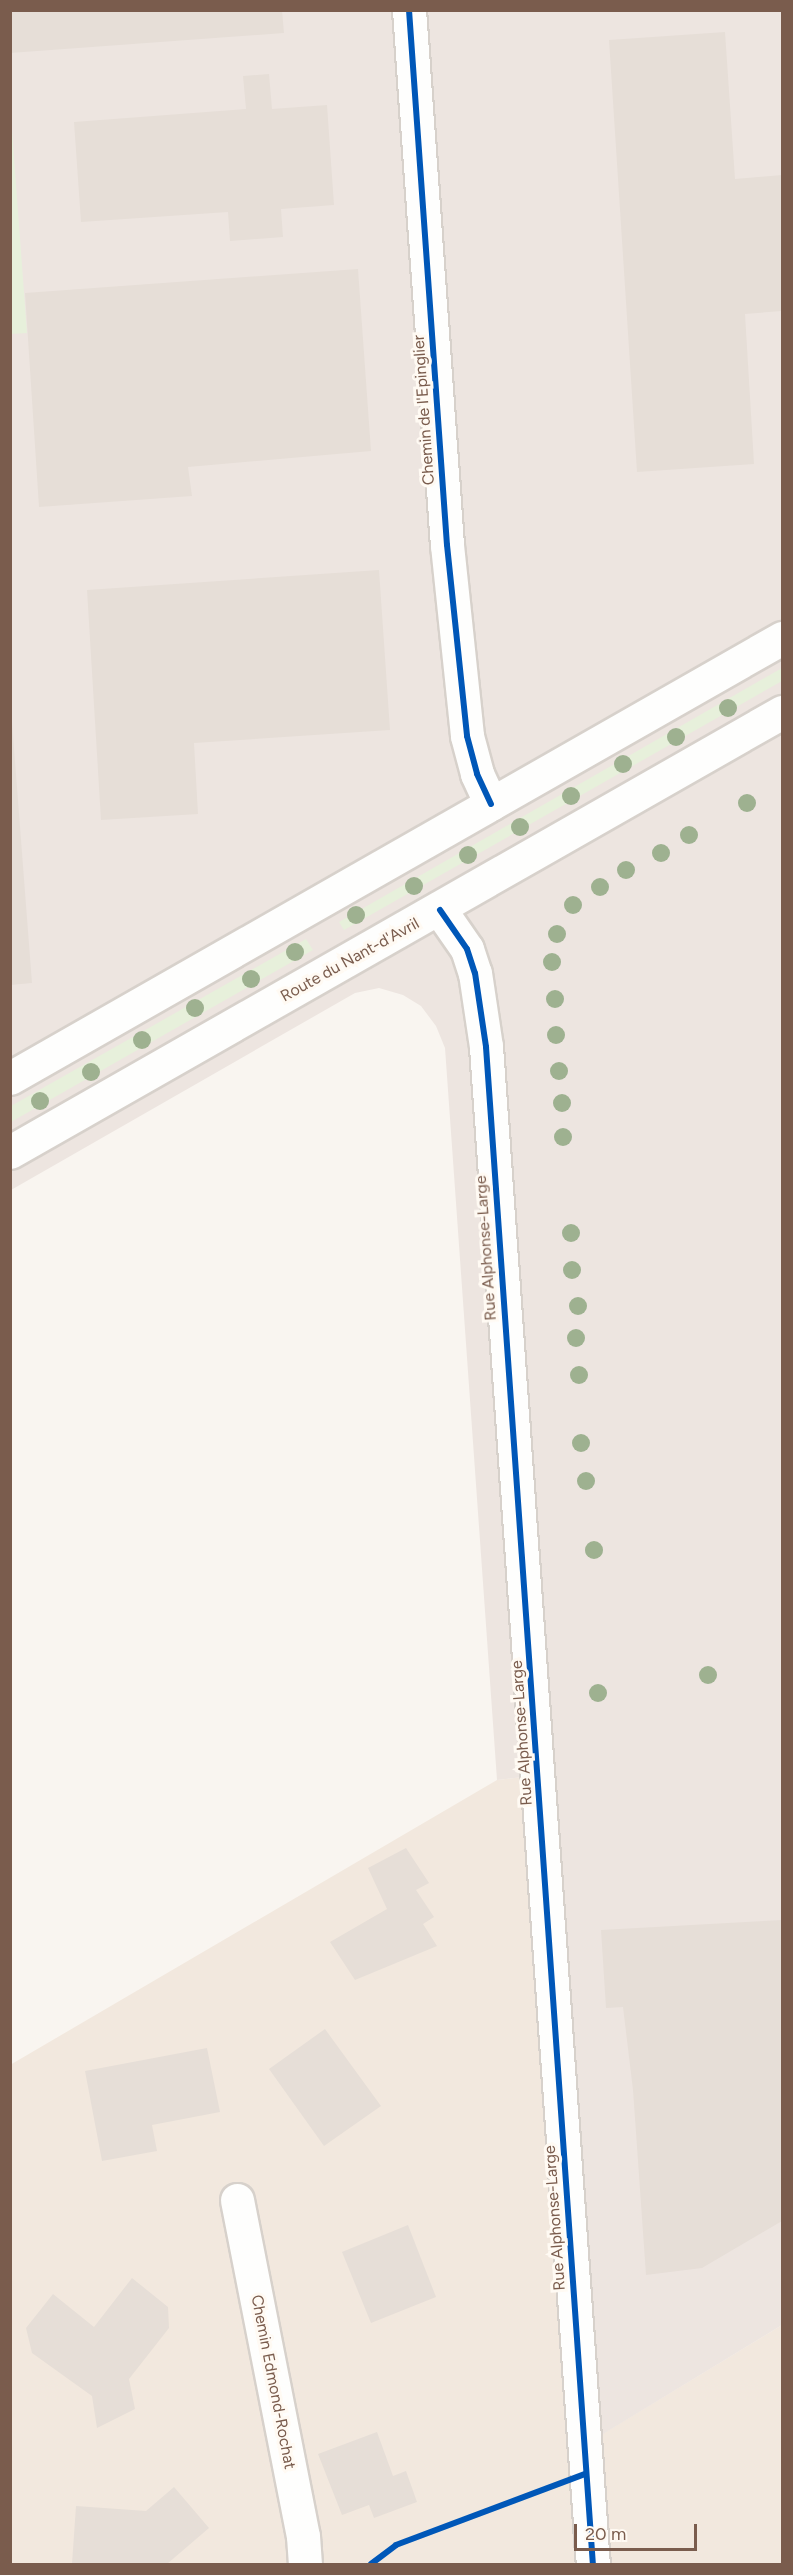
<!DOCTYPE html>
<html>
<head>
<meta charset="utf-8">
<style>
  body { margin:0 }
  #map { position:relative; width:793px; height:2575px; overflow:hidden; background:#f9f5f0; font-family:Figtree,sans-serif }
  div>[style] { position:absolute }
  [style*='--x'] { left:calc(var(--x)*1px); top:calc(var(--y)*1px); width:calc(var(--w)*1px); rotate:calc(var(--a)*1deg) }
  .residential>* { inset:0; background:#f2e8de }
  .industrial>* { inset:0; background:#ede5e0 }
  .green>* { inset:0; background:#e7f0db }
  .building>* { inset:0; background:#e6ded7 }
  .roads { filter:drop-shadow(2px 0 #d7d1cb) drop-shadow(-2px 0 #d7d1cb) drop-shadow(0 2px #d7d1cb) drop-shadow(0 -2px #d7d1cb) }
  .street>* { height:33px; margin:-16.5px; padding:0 16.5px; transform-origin:16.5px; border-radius:16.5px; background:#fefefd }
  .secondary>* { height:33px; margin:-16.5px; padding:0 16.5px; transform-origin:16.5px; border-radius:16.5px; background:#fefefd }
  .cycleway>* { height:6px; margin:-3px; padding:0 3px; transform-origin:3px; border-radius:3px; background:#0057b8 }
  .trees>* { width:18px; height:18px; margin:-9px; border-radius:50%; background:#9eb190 }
  span { translate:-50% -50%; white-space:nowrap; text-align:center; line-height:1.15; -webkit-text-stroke:6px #fffaf3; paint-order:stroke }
  .street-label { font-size:16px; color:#7a5c4d }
  .frame { position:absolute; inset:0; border:12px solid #7a5c4d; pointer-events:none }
  .scale { position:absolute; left:574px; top:2524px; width:123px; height:27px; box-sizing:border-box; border:3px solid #7a5c4d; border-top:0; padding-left:8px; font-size:18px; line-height:21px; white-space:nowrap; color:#7a5c4d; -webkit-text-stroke:4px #fffaf3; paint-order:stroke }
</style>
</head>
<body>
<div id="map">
  <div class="residential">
    <div style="clip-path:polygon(541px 1775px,591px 2441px,782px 2325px,782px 2564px,11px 2564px,10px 2065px,497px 1780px)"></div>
  </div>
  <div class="industrial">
    <div style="clip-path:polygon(11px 11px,782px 11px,782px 2325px,590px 2442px,541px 1775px,497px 1780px,445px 1048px,436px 1026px,421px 1006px,403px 995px,379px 988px,355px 993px,11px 1190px)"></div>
  </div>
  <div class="green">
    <div style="clip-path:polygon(10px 103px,27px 333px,11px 334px,10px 334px)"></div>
    <div style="clip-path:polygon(782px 668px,782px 681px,344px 930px,339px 922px)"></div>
    <div style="clip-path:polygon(306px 939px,313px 950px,11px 1122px,11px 1106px)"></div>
  </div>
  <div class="building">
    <div style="clip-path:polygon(10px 10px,282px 10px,284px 33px,10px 53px)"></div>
    <div style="clip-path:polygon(725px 32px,735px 179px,782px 175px,782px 311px,745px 314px,754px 464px,637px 472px,609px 40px)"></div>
    <div style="clip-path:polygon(269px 74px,272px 109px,327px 105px,334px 205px,281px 209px,283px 237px,230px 241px,228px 212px,81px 222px,74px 122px,246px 109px,243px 76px)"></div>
    <div style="clip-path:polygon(358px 269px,371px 451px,188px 467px,192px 496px,39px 507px,25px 293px)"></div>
    <div style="clip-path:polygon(379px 570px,390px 730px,194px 743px,198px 814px,101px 820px,87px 590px)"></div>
    <div style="clip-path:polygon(10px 696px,32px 983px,10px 985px)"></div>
    <div style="clip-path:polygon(406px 1848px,429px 1883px,416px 1890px,434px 1917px,423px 1924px,437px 1946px,355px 1980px,330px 1942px,387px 1909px,368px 1868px)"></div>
    <div style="clip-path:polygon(782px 1920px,782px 2221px,702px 2268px,646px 2275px,633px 2090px,623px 2007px,606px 2008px,601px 1930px)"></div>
    <div style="clip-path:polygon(325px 2029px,381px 2106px,324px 2146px,269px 2069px)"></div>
    <div style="clip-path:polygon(207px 2048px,220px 2112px,152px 2125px,157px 2151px,102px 2161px,85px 2071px)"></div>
    <div style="clip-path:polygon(408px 2225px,436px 2297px,371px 2323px,342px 2252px)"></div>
    <div style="clip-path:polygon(132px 2278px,168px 2307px,169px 2328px,129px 2379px,135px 2409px,97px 2428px,92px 2396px,32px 2353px,26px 2328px,53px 2294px,94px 2327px)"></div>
    <div style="clip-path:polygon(377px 2432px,393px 2476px,406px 2471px,417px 2502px,374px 2518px,369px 2505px,342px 2515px,318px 2454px)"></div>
    <div style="clip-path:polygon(174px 2487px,209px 2528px,167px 2564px,72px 2564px,76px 2506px,146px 2511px)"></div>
  </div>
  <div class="roads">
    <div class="street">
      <div style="--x:409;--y:10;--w:536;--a:85.94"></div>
      <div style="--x:447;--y:545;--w:192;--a:84"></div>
      <div style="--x:467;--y:736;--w:39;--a:75"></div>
      <div style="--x:477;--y:774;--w:33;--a:65"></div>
      <div style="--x:440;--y:910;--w:47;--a:55.3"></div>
      <div style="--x:467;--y:949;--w:25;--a:72"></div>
      <div style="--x:475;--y:973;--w:75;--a:81.5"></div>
      <div style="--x:486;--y:1047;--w:1521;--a:85.97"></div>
      <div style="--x:237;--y:2200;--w:342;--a:78.9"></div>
      <div style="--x:303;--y:2536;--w:28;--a:86"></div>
    </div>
    <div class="secondary">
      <div style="--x:10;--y:1078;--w:889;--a:-29.68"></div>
      <div style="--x:10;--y:1152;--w:889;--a:-29.68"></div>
    </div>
  </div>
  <div class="cycleway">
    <div style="--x:409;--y:10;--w:536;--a:85.94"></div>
    <div style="--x:447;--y:545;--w:192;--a:84"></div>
    <div style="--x:467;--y:736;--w:39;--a:75"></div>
    <div style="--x:477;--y:774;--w:33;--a:65"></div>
    <div style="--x:440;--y:910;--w:47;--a:55.3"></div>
    <div style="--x:467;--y:949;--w:25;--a:72"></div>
    <div style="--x:475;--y:973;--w:75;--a:81.5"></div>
    <div style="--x:486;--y:1047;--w:1521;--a:85.97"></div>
    <div style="--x:371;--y:2564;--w:31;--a:-37"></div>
    <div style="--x:396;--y:2545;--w:202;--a:-20.6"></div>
  </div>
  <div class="trees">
    <div style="left:728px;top:708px"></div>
    <div style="left:676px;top:737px"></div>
    <div style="left:623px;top:764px"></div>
    <div style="left:571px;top:796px"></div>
    <div style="left:747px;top:803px"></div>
    <div style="left:520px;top:827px"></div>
    <div style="left:689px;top:835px"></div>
    <div style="left:661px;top:853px"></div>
    <div style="left:468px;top:855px"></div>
    <div style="left:626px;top:870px"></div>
    <div style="left:414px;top:886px"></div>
    <div style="left:600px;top:887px"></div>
    <div style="left:573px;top:905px"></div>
    <div style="left:356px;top:915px"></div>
    <div style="left:557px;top:934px"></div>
    <div style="left:295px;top:952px"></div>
    <div style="left:552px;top:962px"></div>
    <div style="left:251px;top:979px"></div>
    <div style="left:555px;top:999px"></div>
    <div style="left:195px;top:1008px"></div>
    <div style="left:556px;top:1035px"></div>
    <div style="left:142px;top:1040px"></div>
    <div style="left:559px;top:1071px"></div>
    <div style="left:91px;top:1072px"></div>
    <div style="left:40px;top:1101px"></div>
    <div style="left:562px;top:1103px"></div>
    <div style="left:563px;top:1137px"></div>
    <div style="left:571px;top:1233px"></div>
    <div style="left:572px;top:1270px"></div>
    <div style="left:578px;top:1306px"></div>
    <div style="left:576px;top:1338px"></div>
    <div style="left:579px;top:1375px"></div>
    <div style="left:581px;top:1443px"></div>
    <div style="left:586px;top:1481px"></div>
    <div style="left:594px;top:1550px"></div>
    <div style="left:708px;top:1675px"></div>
    <div style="left:598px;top:1693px"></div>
  </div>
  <div class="street-label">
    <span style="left:424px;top:410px;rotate:-94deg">Chemin de l'Epinglier</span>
    <span style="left:350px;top:960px;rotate:-29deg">Route du Nant-d'Avril</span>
    <span style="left:486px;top:1248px;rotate:-94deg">Rue Alphonse-Large</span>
    <span style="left:522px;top:1733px;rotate:-94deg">Rue Alphonse-Large</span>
    <span style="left:555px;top:2218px;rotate:-94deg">Rue Alphonse-Large</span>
    <span style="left:273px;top:2382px;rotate:79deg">Chemin Edmond-Rochat</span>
  </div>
  <div class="frame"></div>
  <div class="scale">20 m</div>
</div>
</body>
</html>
